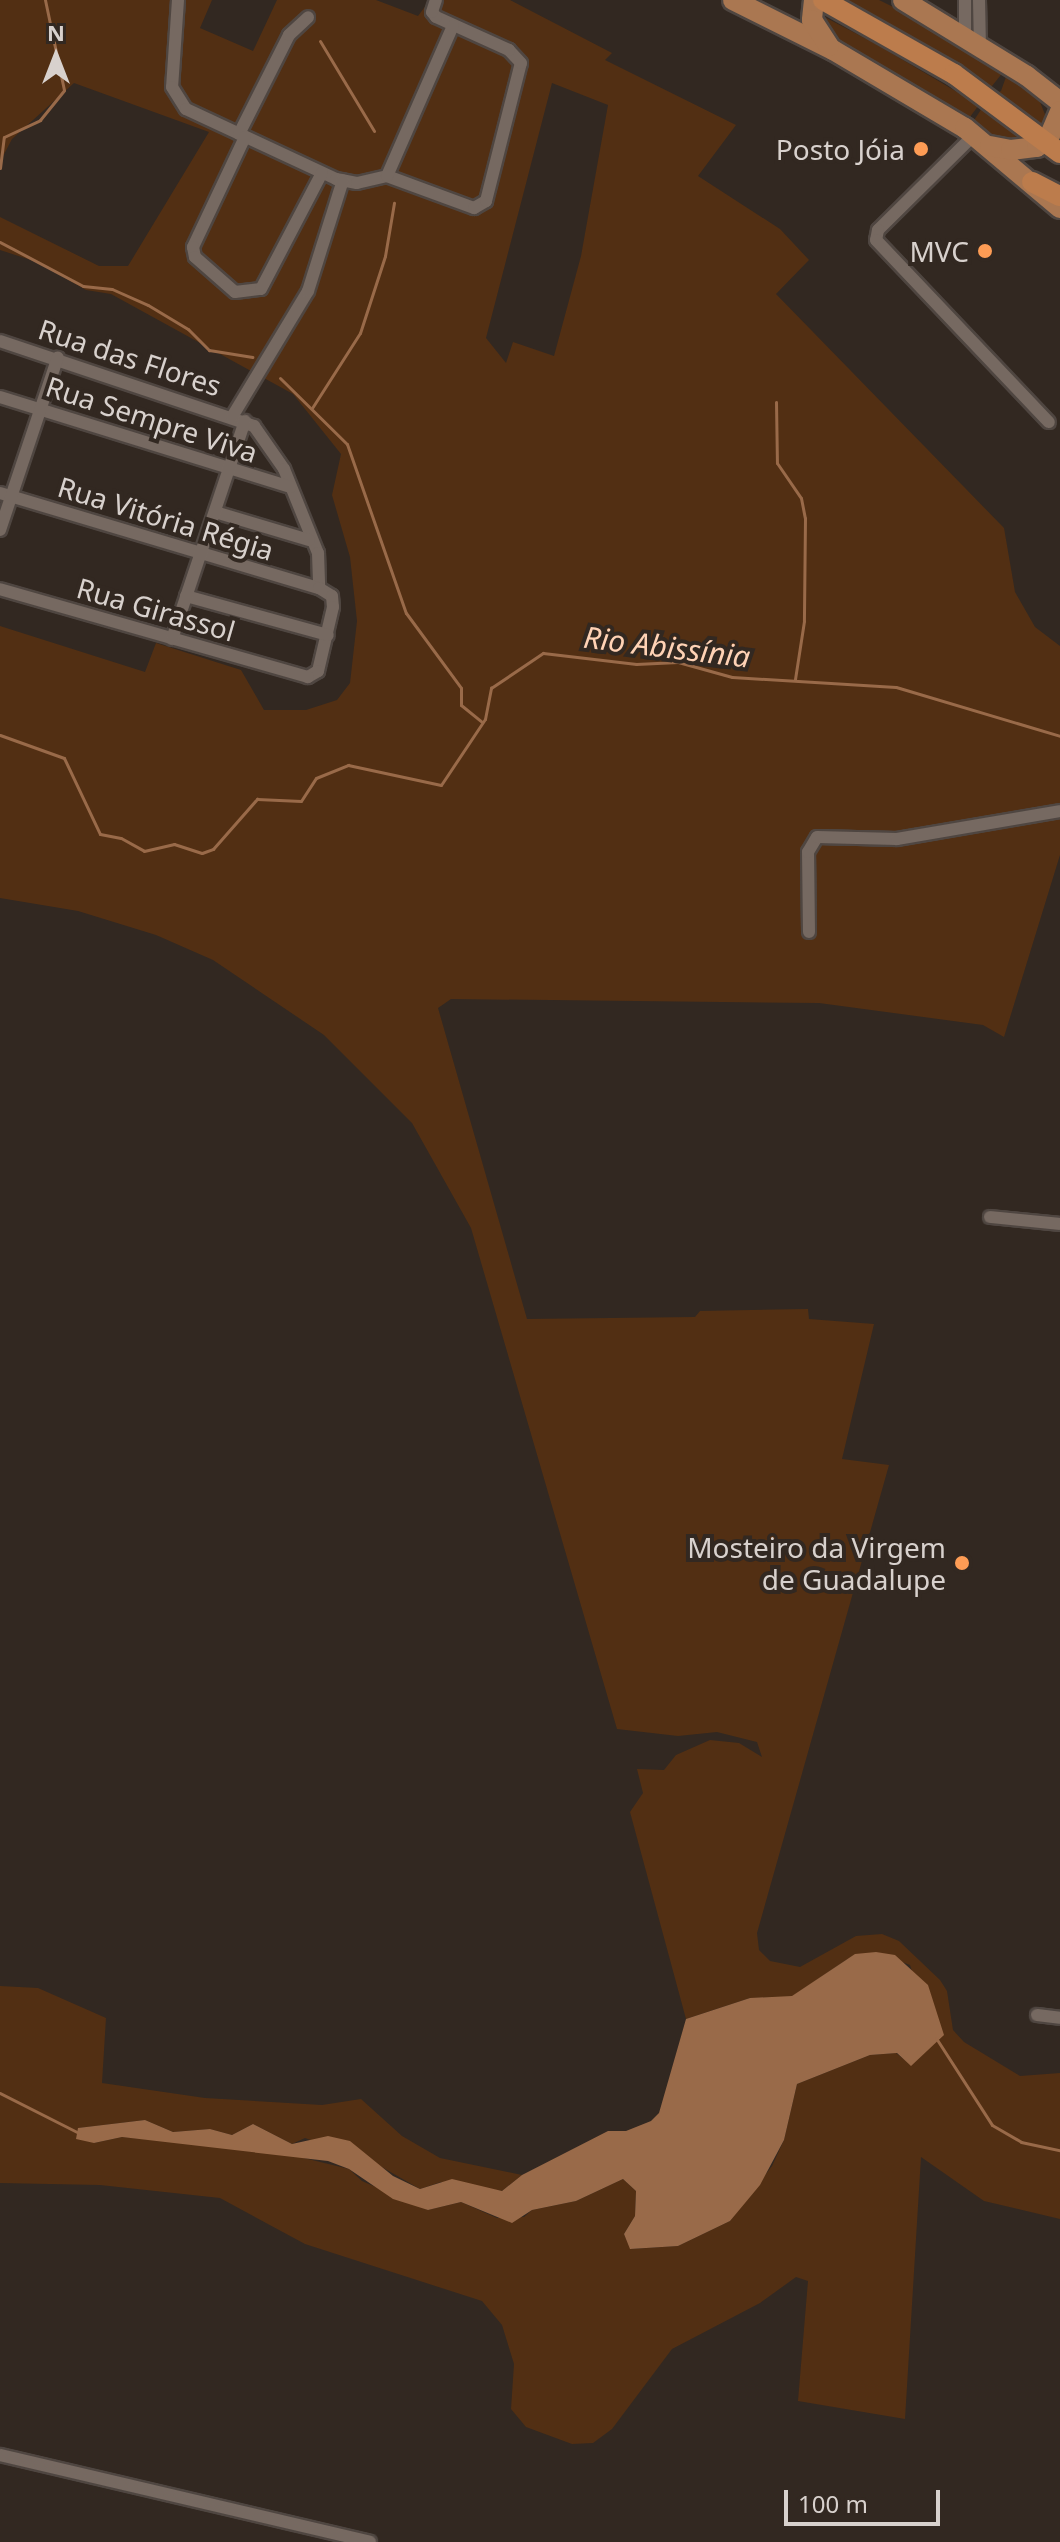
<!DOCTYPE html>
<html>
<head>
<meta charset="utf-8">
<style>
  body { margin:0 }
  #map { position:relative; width:1060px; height:2542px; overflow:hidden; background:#322821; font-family:"Noto Sans",sans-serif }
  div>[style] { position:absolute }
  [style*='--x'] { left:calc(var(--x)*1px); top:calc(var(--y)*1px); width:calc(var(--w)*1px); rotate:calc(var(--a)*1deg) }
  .green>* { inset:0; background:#522f13 }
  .water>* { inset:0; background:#996a49 }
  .stream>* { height:3px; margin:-1.5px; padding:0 1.5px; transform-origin:1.5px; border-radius:1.5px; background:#996a49 }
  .roads { filter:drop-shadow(2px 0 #4f4641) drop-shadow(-2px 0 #4f4641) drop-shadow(0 2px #4f4641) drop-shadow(0 -2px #4f4641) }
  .minor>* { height:12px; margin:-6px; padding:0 6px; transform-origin:6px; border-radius:6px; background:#766961 }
  .primary>* { height:20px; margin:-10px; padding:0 10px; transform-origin:10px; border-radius:10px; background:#aa7751 }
  .trunk>* { height:20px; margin:-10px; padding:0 10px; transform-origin:10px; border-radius:10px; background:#bc7c4c }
  .dots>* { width:22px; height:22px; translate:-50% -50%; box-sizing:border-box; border:4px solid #322821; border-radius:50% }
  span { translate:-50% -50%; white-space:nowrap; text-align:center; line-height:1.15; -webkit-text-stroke:8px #322821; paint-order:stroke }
  .poi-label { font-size:28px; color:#d8d1cd }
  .right { translate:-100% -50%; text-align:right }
  .street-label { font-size:28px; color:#d8d1cd }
  .water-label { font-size:30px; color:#ffd2b5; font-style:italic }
  .north { position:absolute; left:16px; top:16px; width:80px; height:80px; -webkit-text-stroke:6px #322821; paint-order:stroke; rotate:0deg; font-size:22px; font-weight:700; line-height:32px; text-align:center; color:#d8d1cd }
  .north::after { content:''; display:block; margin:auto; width:28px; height:36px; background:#d8d1cd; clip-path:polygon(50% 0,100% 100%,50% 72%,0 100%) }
  .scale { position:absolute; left:784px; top:2490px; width:156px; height:36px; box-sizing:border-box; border:4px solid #d8d1cd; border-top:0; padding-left:10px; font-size:24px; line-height:28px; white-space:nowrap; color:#d8d1cd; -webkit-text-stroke:6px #322821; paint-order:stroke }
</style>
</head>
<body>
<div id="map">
  <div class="green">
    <div style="clip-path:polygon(evenodd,0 0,212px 0,200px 28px,253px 51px,277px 0,376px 0,418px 16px,430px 0,510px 0,612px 53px,605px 60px,736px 125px,698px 176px,780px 229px,809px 260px,776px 294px,1004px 528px,1015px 592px,1035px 627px,1060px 646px,1060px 855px,1004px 1037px,983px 1025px,819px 1003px,451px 999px,438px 1008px,527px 1319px,695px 1317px,700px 1311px,808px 1309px,809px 1319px,874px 1324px,842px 1459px,889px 1465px,757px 1933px,759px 1950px,770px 1961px,800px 1967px,856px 1936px,882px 1934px,899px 1941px,940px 1980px,947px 1991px,953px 2030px,964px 2042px,1020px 2076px,1060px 2073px,1060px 2219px,984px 2201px,921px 2157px,905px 2419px,798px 2401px,808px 2281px,796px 2277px,760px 2303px,672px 2349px,612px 2429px,593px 2443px,572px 2444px,526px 2427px,511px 2409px,514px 2364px,502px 2325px,482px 2301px,305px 2244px,220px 2198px,100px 2185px,0 2183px,0 1986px,38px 1988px,106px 2018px,102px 2083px,205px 2098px,322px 2105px,361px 2099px,402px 2136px,440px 2158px,522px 2175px,502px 2191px,441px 2182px,420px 2189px,373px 2162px,305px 2138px,292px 2144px,253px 2124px,232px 2135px,210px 2129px,173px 2132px,145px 2120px,79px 2128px,94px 2143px,122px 2137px,275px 2151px,349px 2169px,362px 2181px,428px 2210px,461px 2202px,497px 2218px,524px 2217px,532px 2210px,576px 2201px,623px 2179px,636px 2191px,635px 2216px,624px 2234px,631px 2249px,678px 2246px,730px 2221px,772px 2166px,784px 2140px,797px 2084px,870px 2055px,896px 2053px,911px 2065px,935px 2040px,910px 1965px,876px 1952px,846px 1960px,792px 1997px,750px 1998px,686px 2019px,630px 1812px,643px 1793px,637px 1769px,664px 1770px,676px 1755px,710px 1740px,739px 1743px,762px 1757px,757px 1742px,717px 1732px,678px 1736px,617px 1729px,471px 1228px,412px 1123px,324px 1035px,213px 960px,156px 935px,78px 911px,0 898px,0 626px,145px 672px,156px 643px,241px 670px,264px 710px,306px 710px,337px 700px,350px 683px,357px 621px,350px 557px,332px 495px,341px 454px,293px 394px,111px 294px,86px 290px,37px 262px,0 250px,0 217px,99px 266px,128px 266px,209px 132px,74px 83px,12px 139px,0 162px,0 0,552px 83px,608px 105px,581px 256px,554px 356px,513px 342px,506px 363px,486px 338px,552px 83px)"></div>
    <div style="clip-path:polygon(838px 0,879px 0,940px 30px,1004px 71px,988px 91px,932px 50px)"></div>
    <div style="clip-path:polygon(815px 12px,876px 44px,979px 105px,966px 122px,837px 48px)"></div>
    <div style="clip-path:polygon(1007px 74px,1040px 102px,1046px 117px,1043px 132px,993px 95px,1001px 91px)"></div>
    <div style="clip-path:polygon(982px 108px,997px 119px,1029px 144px,1000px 144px,971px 125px)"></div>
  </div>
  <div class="water">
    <div style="clip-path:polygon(876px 1952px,895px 1955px,928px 1985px,944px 2035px,911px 2066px,897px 2053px,870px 2055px,797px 2084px,784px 2140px,760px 2185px,730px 2221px,678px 2246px,630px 2249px,624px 2234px,635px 2216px,636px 2191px,623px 2179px,576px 2201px,532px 2210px,512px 2223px,461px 2202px,428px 2210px,393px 2199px,349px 2169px,328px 2161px,122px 2137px,94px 2143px,76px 2139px,78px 2128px,145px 2120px,173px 2132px,210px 2129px,232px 2135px,253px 2124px,292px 2144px,328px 2136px,350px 2141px,393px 2176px,420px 2189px,452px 2179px,502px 2191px,522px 2175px,608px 2131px,626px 2131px,651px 2121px,659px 2113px,686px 2019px,750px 1998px,792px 1996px,855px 1954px)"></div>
  </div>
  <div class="stream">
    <div style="--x:320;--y:41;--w:105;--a:59"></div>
    <div style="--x:0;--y:168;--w:31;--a:-83"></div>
    <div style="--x:4;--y:137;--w:40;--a:-25"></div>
    <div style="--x:40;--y:120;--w:38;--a:-51"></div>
    <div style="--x:64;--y:90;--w:92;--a:-101.9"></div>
    <div style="--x:0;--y:242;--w:94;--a:27.9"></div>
    <div style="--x:83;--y:286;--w:29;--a:6"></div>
    <div style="--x:112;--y:289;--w:39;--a:24"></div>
    <div style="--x:148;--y:305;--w:47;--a:31"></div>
    <div style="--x:188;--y:329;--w:30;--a:45"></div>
    <div style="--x:209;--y:350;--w:44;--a:9.2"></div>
    <div style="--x:280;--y:378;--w:94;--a:44.6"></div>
    <div style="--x:347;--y:444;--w:179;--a:70.8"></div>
    <div style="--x:406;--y:613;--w:93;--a:53.7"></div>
    <div style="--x:461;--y:688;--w:17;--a:90"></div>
    <div style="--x:461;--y:705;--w:26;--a:39"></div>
    <div style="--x:776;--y:402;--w:61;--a:89.1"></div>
    <div style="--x:777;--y:463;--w:42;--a:55.6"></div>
    <div style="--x:801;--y:498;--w:20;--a:79"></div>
    <div style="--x:805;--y:518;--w:103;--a:90.6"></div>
    <div style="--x:804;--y:621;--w:59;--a:98.8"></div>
    <div style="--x:312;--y:408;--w:89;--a:-57.4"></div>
    <div style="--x:360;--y:333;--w:81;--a:-72"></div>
    <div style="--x:385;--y:256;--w:54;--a:-80.4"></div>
    <div style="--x:0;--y:735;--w:68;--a:19.8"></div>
    <div style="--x:64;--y:758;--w:84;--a:64.7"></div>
    <div style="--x:100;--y:834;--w:21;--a:11"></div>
    <div style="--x:121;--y:838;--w:26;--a:29"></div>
    <div style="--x:144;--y:851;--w:31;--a:-13"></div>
    <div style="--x:174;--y:844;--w:29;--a:18"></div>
    <div style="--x:202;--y:853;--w:12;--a:-20"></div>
    <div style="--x:213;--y:849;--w:67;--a:-48.7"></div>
    <div style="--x:257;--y:799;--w:44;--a:2.6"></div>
    <div style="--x:301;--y:801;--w:27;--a:-57"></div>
    <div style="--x:316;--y:778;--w:35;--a:-22"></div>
    <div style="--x:348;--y:765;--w:95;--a:12.1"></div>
    <div style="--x:441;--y:785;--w:79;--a:-56.3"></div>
    <div style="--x:485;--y:719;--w:32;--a:-79"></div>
    <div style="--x:491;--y:688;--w:63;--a:-33.9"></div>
    <div style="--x:543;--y:653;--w:94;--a:6.7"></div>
    <div style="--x:636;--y:664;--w:42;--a:-2.7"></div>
    <div style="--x:678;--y:662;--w:56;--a:15.5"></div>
    <div style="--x:732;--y:677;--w:164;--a:3.5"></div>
    <div style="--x:896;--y:687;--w:171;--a:16.6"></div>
    <div style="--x:936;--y:2038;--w:103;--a:57.2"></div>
    <div style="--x:992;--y:2125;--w:34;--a:30"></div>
    <div style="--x:1021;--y:2142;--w:40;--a:12"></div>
    <div style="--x:0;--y:2093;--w:89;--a:26.9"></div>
  </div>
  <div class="roads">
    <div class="minor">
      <div style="--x:178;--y:0;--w:87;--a:93.9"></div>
      <div style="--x:172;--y:87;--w:26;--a:58"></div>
      <div style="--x:186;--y:109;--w:166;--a:25"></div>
      <div style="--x:336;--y:179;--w:21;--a:11"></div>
      <div style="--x:357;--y:183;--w:31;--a:-13"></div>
      <div style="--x:387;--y:176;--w:93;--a:20.2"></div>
      <div style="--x:474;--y:208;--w:14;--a:-30"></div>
      <div style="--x:486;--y:201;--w:142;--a:-75.8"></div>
      <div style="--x:521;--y:63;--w:18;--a:-133"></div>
      <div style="--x:509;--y:50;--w:80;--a:-155.7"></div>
      <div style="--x:436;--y:17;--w:6;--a:-129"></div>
      <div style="--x:432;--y:12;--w:13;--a:-72"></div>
      <div style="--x:965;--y:0;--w:36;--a:90"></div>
      <div style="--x:979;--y:0;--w:46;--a:88.8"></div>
      <div style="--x:239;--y:134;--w:111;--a:-63.2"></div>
      <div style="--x:289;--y:35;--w:26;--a:-43"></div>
      <div style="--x:974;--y:135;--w:135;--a:135.3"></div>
      <div style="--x:878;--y:230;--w:10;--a:101"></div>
      <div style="--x:876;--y:240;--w:251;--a:46.5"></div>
      <div style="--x:245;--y:137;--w:122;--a:115.3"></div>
      <div style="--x:193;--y:247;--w:10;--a:79"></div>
      <div style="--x:195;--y:257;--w:53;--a:41.2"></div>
      <div style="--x:235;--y:292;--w:26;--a:-7"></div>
      <div style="--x:261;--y:289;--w:131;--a:-62.3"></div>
      <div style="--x:387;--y:176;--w:164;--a:-66.3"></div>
      <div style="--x:0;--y:341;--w:268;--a:18.5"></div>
      <div style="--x:254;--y:426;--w:52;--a:55.1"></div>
      <div style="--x:284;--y:469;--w:91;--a:68"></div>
      <div style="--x:318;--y:553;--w:35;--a:88"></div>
      <div style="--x:0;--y:397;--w:304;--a:17.2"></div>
      <div style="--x:232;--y:417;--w:147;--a:-58.9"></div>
      <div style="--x:308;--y:291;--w:116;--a:-72.5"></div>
      <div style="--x:0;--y:493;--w:333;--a:16.6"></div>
      <div style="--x:319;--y:588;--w:15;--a:32"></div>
      <div style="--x:332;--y:596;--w:11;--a:85"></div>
      <div style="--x:333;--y:607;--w:66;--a:103.2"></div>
      <div style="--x:318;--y:671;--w:12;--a:149"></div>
      <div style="--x:308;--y:677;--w:320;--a:-164.1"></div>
      <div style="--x:215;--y:512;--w:98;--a:16.6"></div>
      <div style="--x:0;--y:530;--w:182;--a:-71.5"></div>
      <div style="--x:186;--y:596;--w:147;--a:15.4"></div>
      <div style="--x:172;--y:639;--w:230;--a:-71.5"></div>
      <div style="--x:809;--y:932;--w:80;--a:-90.7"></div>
      <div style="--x:808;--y:852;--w:17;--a:-59"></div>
      <div style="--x:817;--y:837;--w:80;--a:1.4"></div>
      <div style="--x:897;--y:839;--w:165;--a:-9.7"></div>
      <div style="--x:990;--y:1217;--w:70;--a:5.7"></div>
      <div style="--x:1037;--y:2015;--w:23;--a:7"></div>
      <div style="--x:0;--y:2455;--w:380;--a:13.2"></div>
    </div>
    <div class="primary">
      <div style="--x:733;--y:0;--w:112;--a:26.6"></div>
      <div style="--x:833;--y:50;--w:153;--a:30.6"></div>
      <div style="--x:965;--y:128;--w:124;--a:40.1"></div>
      <div style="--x:814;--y:0;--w:20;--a:96"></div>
      <div style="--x:812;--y:20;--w:31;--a:57"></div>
      <div style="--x:903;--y:0;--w:145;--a:31.5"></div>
      <div style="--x:1027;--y:76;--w:42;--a:38.2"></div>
      <div style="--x:990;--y:146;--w:21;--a:11"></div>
      <div style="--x:1011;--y:150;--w:26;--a:-7"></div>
      <div style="--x:1037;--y:147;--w:18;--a:-43"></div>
      <div style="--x:1050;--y:135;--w:26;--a:-67"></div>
    </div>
    <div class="trunk">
      <div style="--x:823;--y:0;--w:150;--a:29.5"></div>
      <div style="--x:954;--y:74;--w:132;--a:36.7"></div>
      <div style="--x:1032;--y:182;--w:31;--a:27"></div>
    </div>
  </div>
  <div class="dots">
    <div style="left:921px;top:149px;background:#fd9c55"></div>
    <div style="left:985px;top:251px;background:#fd9c55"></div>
    <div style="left:962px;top:1563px;background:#fd9c55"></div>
  </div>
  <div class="poi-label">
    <span class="right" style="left:905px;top:149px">Posto Jóia</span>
    <span class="right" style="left:969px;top:251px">MVC</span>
    <span class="right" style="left:946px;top:1563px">Mosteiro da Virgem<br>de Guadalupe</span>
  </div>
  <div class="street-label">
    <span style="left:130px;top:357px;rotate:18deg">Rua das Flores</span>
    <span style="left:152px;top:419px;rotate:18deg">Rua Sempre Viva</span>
    <span style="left:166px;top:518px;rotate:17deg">Rua Vitória Régia</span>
    <span style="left:156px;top:609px;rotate:16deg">Rua Girassol</span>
  </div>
  <div class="water-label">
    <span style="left:667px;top:647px;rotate:7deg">Rio Abissínia</span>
  </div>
  <div class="north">N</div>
  <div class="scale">100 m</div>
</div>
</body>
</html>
